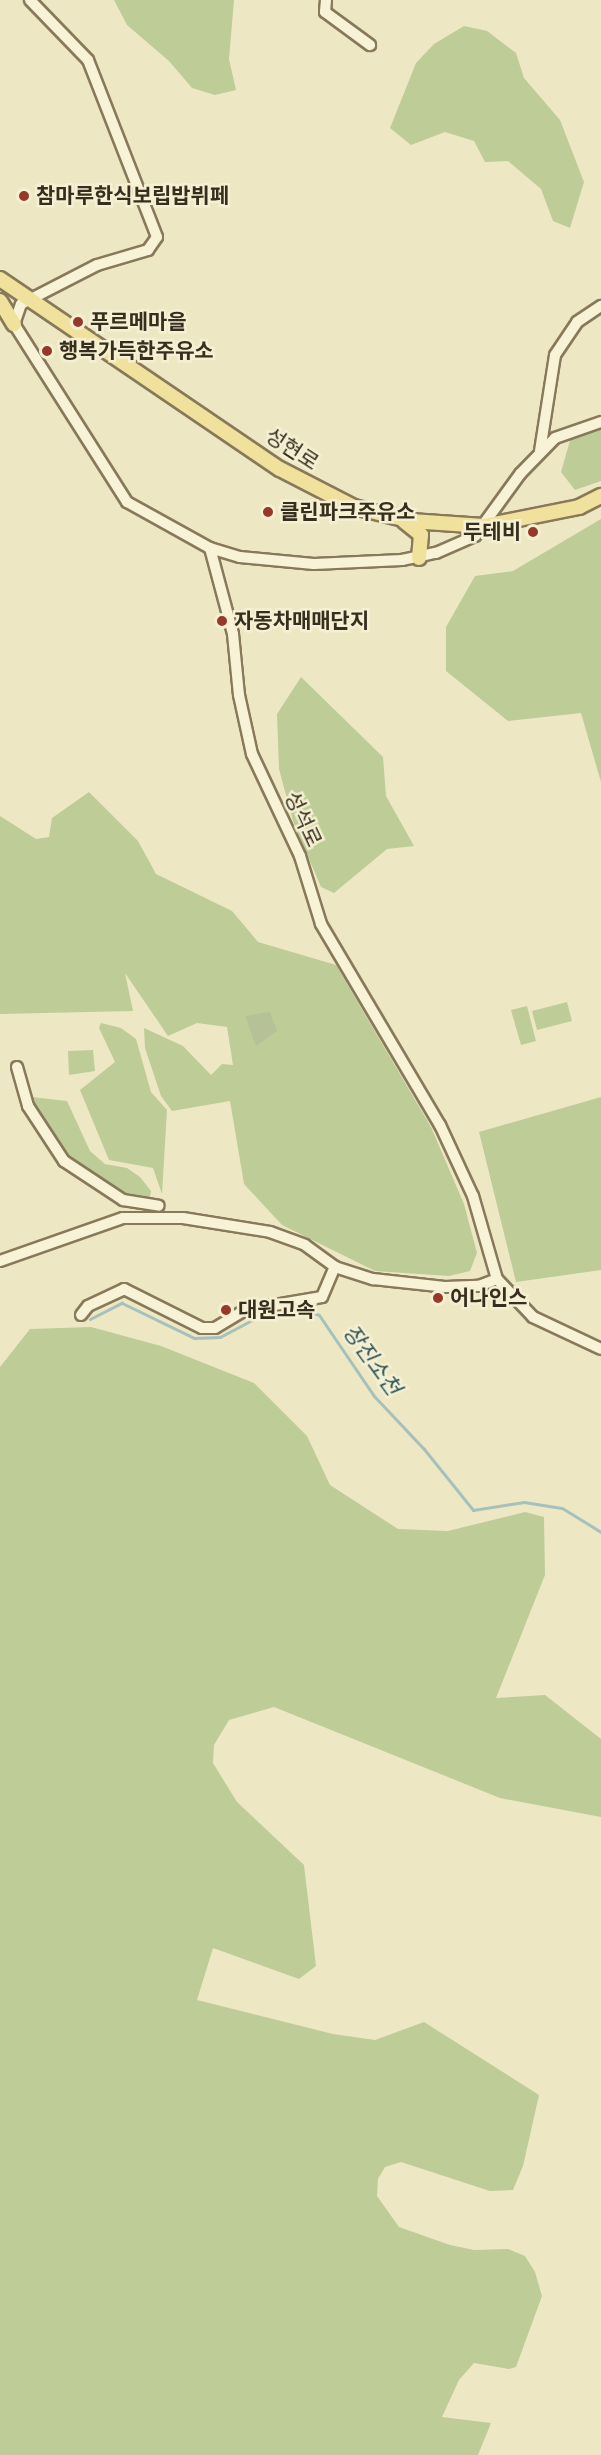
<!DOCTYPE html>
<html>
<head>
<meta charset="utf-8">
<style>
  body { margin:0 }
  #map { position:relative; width:601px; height:2455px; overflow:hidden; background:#eee7c4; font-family:"Roboto Serif","Noto Sans KR",serif }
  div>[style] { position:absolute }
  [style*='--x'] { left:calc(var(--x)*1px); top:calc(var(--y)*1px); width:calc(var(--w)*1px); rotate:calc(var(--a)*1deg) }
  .green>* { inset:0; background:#becc98 }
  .cemetery>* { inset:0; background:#b6c197 }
  .stream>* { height:3px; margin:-1.5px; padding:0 1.5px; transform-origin:1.5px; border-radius:1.5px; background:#a6c1bc }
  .roads { filter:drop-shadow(2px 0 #88795a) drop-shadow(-2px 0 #88795a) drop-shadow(0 2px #88795a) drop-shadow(0 -2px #88795a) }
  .minor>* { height:10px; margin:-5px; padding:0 5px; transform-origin:5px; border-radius:5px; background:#f8f3d7 }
  .major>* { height:14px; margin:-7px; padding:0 7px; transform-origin:7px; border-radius:7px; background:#f0e29c }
  .dots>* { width:16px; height:16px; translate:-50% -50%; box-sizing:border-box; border:3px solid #f5f0d3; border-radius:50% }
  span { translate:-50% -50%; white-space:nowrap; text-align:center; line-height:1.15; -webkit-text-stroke:5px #f5f0d3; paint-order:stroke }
  .poi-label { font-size:21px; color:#382e1e; font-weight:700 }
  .left { translate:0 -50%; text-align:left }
  .right { translate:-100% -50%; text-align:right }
  .street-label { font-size:21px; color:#382e1e }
  .water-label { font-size:22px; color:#2e5458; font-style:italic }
</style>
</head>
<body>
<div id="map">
  <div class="green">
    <div style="clip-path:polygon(114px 0,234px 0,229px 59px,236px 90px,215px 95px,192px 88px,169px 61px,127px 25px)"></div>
    <div style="clip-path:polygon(464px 26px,487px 31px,516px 53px,524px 78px,560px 120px,584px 182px,570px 228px,553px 221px,541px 189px,508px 161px,485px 162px,474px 141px,445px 132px,411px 145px,390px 128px,416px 63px,434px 44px)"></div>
    <div style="clip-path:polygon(601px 428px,601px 481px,575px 490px,561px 472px,571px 437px)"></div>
    <div style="clip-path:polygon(601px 519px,601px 782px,581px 713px,508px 721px,446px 671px,446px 627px,475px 576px,513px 571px)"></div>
    <div style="clip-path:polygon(301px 677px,383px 757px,386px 796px,414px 846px,387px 849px,334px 893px,321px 887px,293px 821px,279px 769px,277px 714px)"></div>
    <div style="clip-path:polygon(89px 792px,138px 841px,156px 874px,232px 911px,258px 942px,336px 965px,431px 1127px,464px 1204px,477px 1253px,470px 1271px,449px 1276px,375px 1271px,282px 1225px,244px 1184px,230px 1101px,172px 1111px,161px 1096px,145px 1048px,144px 1028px,183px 1046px,211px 1075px,222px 1064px,233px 1065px,227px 1027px,197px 1023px,168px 1036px,125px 973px,133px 1011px,0 1014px,0 816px,36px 839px,49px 837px,52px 818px)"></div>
    <div style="clip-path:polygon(567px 1002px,572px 1021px,537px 1030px,532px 1011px)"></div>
    <div style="clip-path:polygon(527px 1006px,536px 1041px,521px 1045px,511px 1010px)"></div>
    <div style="clip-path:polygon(101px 1023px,121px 1028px,136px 1039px,151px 1092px,167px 1110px,162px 1194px,153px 1168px,109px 1160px,80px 1090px,115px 1062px,99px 1028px)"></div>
    <div style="clip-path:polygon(93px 1050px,95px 1071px,69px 1075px,68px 1051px)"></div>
    <div style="clip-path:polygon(32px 1097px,67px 1101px,90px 1151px,105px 1164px,127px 1168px,140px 1177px,151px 1191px,148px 1207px,99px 1186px,65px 1156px,45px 1130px)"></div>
    <div style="clip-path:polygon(601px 1097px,601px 1270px,516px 1282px,479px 1132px)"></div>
    <div style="clip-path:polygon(91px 1327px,161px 1346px,254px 1383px,307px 1436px,330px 1485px,398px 1529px,448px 1531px,525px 1512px,544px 1517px,545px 1575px,496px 1698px,545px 1695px,601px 1739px,601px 1817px,500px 1798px,274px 1707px,229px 1720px,214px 1745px,213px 1763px,237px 1802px,304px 1865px,316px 1966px,299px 1979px,213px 1948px,197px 2000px,333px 2034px,375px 2040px,424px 2022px,539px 2095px,523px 2166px,513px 2190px,490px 2191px,401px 2162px,385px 2167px,378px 2179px,377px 2196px,399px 2227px,450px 2245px,474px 2250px,508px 2249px,525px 2256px,535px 2272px,542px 2296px,516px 2367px,509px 2369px,474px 2363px,459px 2380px,442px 2417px,491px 2423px,478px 2455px,0 2455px,0 1367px,30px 1329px)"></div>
  </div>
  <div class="cemetery">
    <div style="clip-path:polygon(270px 1012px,277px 1031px,256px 1046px,245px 1016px)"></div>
  </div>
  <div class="stream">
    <div style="--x:90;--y:1319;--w:36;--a:-27"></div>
    <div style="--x:122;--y:1303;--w:80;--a:25.9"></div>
    <div style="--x:194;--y:1338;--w:26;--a:-2"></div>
    <div style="--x:220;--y:1337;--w:55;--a:-28"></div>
    <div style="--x:269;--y:1311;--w:31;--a:-6"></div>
    <div style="--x:300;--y:1308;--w:20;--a:20"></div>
    <div style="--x:319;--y:1315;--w:98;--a:55.8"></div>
    <div style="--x:374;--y:1396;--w:73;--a:46.7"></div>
    <div style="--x:424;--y:1449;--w:78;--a:51.2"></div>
    <div style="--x:473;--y:1510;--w:52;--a:-8.9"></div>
    <div style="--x:524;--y:1502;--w:38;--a:9"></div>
    <div style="--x:562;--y:1508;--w:46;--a:31.6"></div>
  </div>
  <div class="roads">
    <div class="minor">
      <div style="--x:30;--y:0;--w:83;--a:46"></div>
      <div style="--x:88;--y:60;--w:190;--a:68.7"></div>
      <div style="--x:157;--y:237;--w:16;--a:125"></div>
      <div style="--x:148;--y:250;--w:53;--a:163.6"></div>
      <div style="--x:97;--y:265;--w:85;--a:152.8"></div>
      <div style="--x:21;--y:304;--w:21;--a:109"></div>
      <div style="--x:14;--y:324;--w:211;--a:57.6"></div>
      <div style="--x:127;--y:502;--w:95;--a:29"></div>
      <div style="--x:210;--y:548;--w:89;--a:75"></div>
      <div style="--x:233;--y:634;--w:61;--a:84.4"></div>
      <div style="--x:239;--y:695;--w:60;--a:77.6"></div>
      <div style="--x:252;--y:754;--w:113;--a:64.8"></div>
      <div style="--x:300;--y:856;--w:71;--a:72.8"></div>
      <div style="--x:321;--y:924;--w:234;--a:59.4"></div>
      <div style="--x:440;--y:1125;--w:78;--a:65.1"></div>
      <div style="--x:473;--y:1196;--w:86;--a:73.9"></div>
      <div style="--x:497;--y:1279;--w:52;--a:46.5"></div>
      <div style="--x:533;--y:1317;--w:75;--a:25.2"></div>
      <div style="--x:326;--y:0;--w:12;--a:95"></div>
      <div style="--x:325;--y:12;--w:56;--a:36.3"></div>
      <div style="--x:540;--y:451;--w:97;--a:-81.1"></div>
      <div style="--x:555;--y:355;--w:40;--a:-56"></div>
      <div style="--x:577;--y:322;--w:29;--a:-34"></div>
      <div style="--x:210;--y:548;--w:31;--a:17"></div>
      <div style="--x:240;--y:557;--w:74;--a:5.4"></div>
      <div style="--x:314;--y:564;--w:88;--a:-2.6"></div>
      <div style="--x:402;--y:560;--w:35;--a:-12"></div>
      <div style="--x:436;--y:553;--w:43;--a:-23.6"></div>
      <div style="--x:475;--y:536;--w:77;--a:-54"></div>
      <div style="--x:520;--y:474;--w:50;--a:-45.8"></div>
      <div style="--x:555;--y:438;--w:49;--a:-19.2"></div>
      <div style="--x:17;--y:1067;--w:41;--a:74.2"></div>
      <div style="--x:28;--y:1106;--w:66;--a:56.8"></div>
      <div style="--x:64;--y:1161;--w:71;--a:33.5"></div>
      <div style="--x:123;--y:1200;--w:36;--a:9"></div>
      <div style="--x:0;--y:1261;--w:130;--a:-19.3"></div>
      <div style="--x:123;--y:1218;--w:60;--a:0"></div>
      <div style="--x:183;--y:1218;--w:88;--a:9.1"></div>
      <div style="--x:270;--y:1232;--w:37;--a:20"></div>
      <div style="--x:305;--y:1245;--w:37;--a:36"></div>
      <div style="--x:335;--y:1267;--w:40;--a:18"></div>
      <div style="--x:373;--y:1279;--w:72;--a:6.3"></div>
      <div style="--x:445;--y:1287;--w:34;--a:-2"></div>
      <div style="--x:479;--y:1286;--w:19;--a:-21"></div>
      <div style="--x:81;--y:1315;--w:11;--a:-52"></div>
      <div style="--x:88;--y:1306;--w:40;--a:-25"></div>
      <div style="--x:124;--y:1289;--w:87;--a:26.6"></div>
      <div style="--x:202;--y:1328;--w:13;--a:0"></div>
      <div style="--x:215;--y:1328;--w:35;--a:-31"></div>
      <div style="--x:245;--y:1310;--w:78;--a:-9.6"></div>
      <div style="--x:322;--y:1297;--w:33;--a:-67"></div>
    </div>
    <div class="major">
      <div style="--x:0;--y:279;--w:338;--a:34.2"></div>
      <div style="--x:280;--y:469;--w:83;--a:27.2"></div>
      <div style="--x:354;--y:507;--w:59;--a:13.8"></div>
      <div style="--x:411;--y:521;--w:73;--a:3.9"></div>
      <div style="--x:484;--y:526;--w:97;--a:-11.3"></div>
      <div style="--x:579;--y:507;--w:25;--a:-27"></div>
      <div style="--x:0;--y:301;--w:27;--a:59"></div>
      <div style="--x:404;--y:521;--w:22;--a:39"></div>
      <div style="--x:421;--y:535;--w:23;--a:95"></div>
    </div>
  </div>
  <div class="dots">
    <div style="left:24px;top:196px;background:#96392b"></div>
    <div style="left:78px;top:322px;background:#96392b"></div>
    <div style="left:47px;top:351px;background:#96392b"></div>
    <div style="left:268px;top:512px;background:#96392b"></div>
    <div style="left:533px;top:532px;background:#96392b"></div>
    <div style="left:222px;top:621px;background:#96392b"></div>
    <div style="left:438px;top:1298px;background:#96392b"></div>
    <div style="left:226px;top:1310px;background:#96392b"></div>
  </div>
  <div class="poi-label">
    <span class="left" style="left:36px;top:196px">참마루한식보립밥뷔페</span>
    <span class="left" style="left:90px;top:322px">푸르메마을</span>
    <span class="left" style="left:59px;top:351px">행복가득한주유소</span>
    <span class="left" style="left:280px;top:512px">클린파크주유소</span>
    <span class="right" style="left:521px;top:532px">두테비</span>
    <span class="left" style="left:234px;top:621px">자동차매매단지</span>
    <span class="left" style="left:450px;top:1298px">어나인스</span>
    <span class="left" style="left:238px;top:1310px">대원고속</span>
  </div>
  <div class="street-label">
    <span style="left:292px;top:449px;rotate:33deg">성현로</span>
    <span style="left:303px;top:819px;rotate:65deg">성석로</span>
  </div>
  <div class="water-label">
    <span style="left:372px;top:1360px;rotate:54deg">장진소천</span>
  </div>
</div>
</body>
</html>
